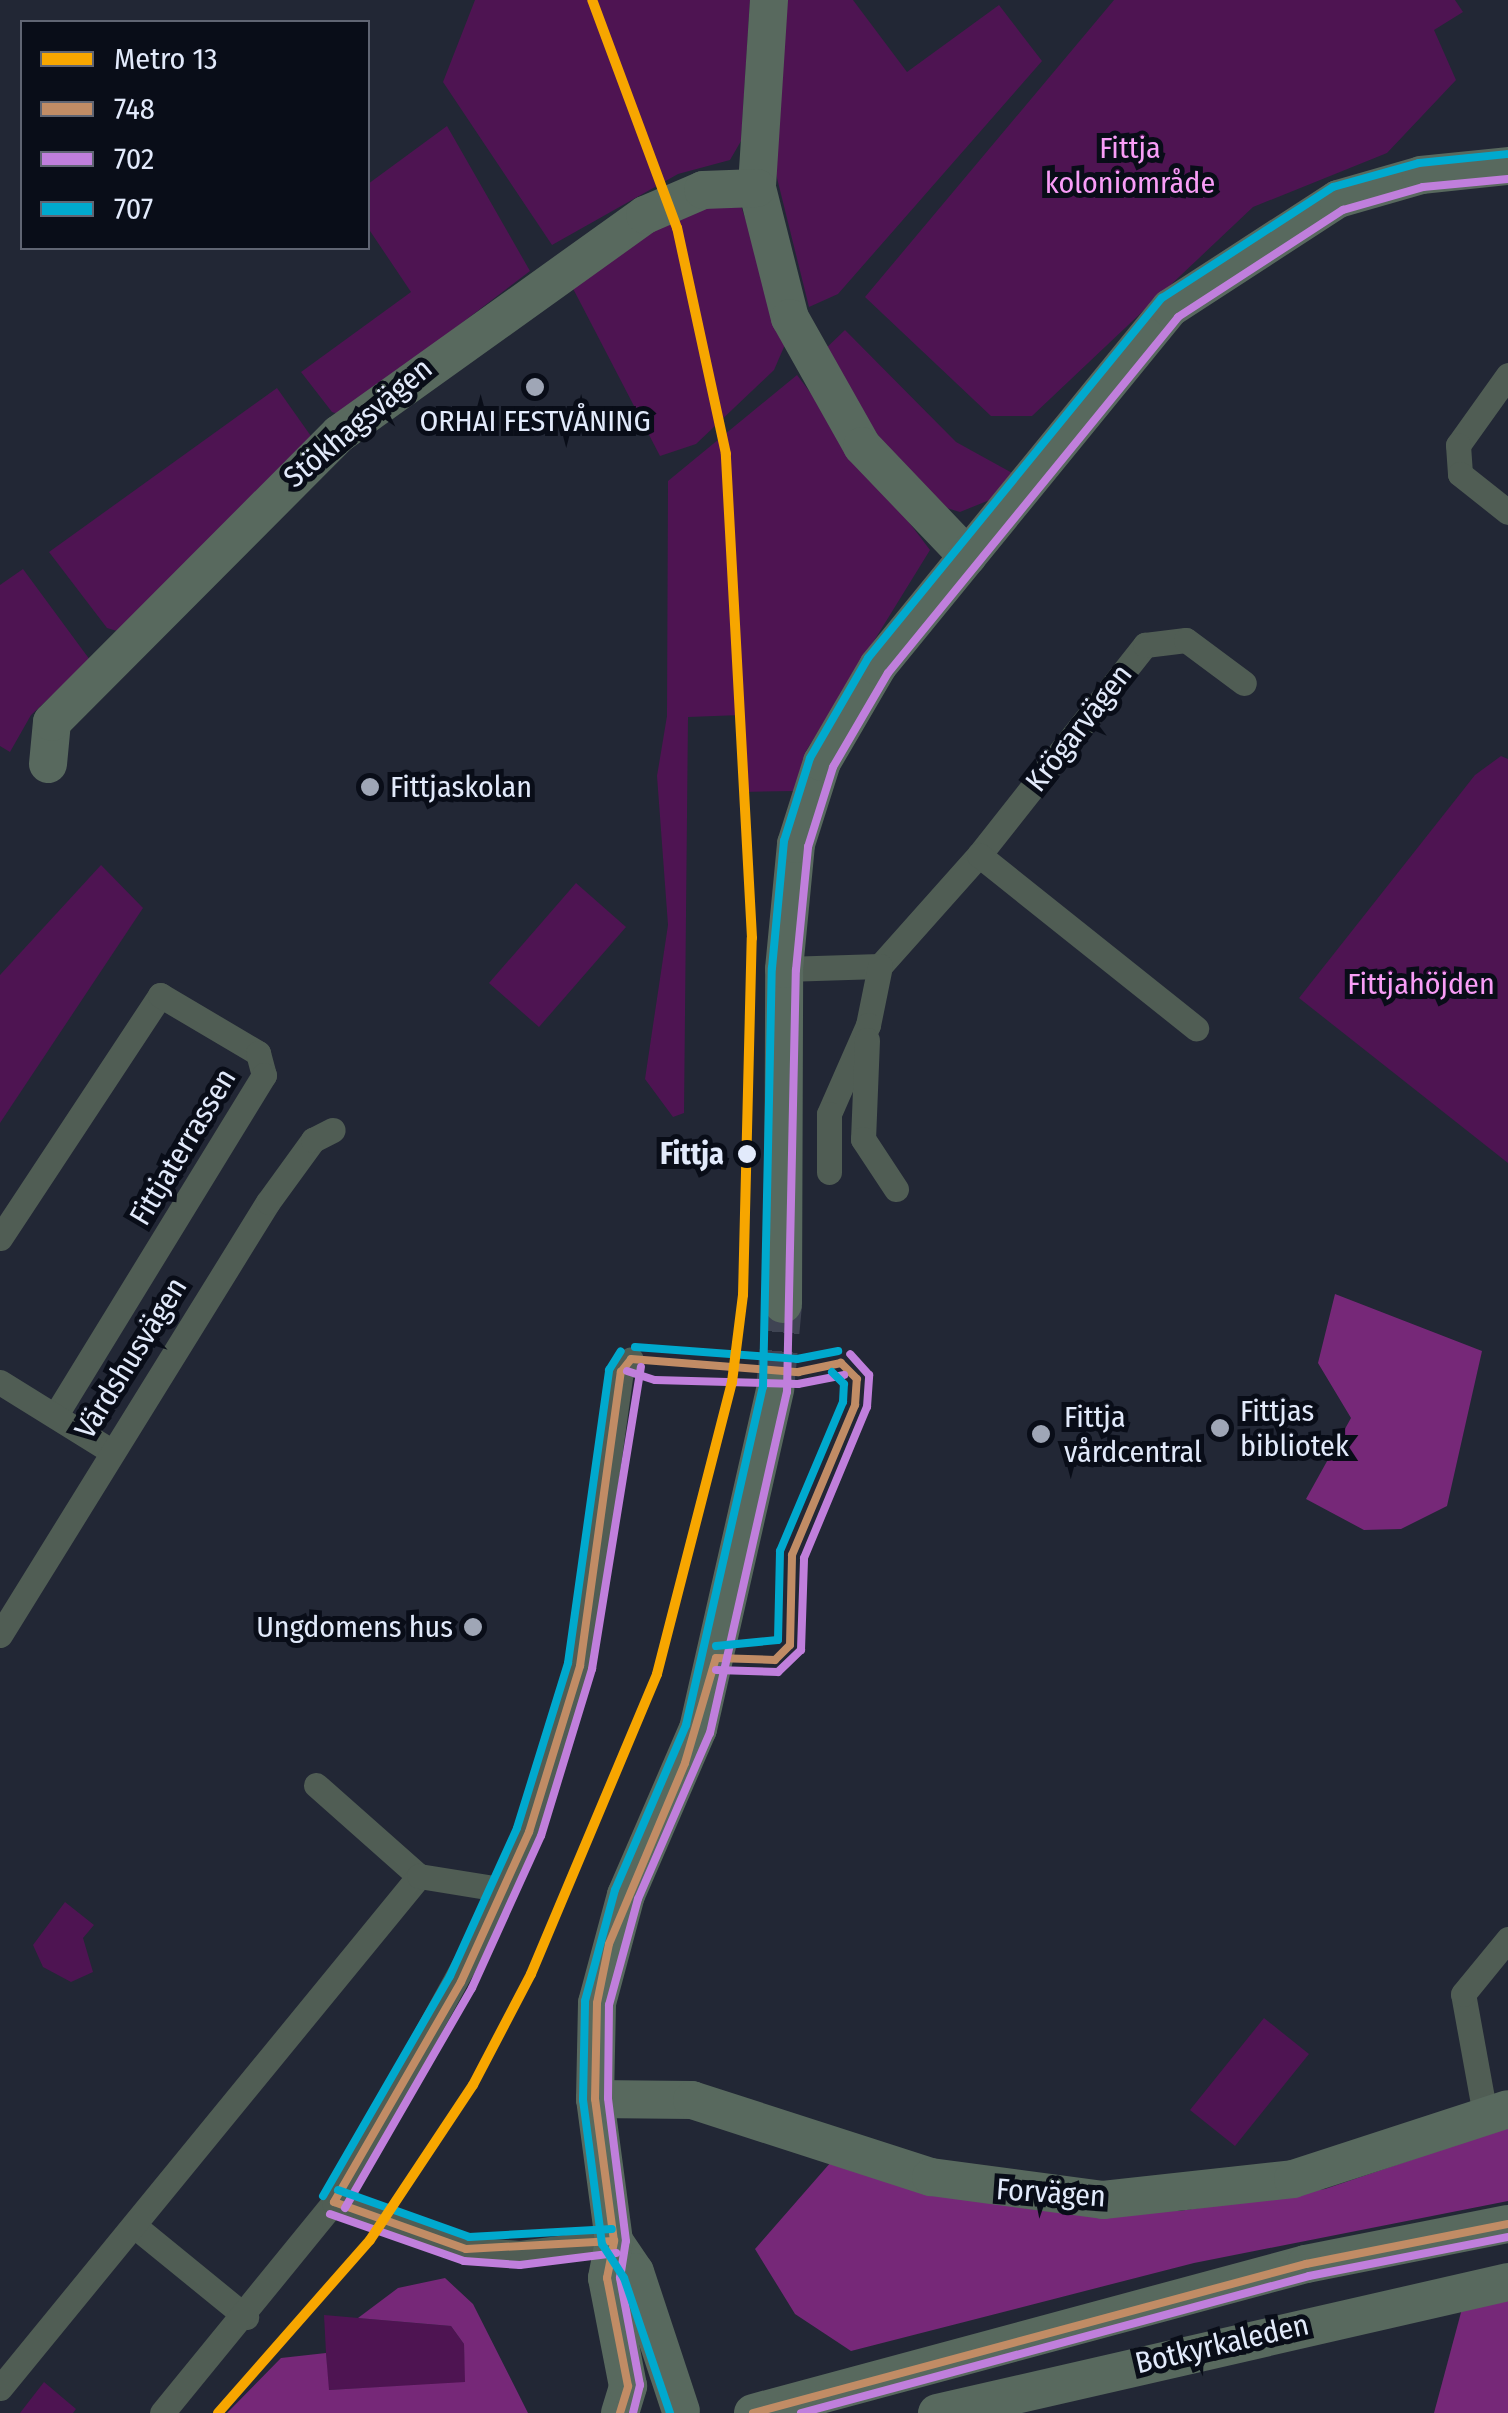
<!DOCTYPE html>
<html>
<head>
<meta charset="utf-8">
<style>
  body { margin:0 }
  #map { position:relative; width:1508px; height:2413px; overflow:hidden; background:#222735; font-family:"Fira Sans Condensed",sans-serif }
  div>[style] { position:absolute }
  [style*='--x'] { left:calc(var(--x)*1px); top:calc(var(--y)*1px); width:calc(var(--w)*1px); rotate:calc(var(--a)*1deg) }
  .green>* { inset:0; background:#4e1452 }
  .forest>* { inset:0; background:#762878 }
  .secondary-tunnel>* { height:38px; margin-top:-19px; transform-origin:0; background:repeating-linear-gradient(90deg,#3f4453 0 38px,transparent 0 57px) }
  .street>* { height:25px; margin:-12.5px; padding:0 12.5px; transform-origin:12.5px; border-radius:12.5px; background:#505d54 }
  .secondary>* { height:38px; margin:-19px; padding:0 19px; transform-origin:19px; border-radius:19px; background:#58695e }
  .bus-1>* { height:8px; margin:-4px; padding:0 4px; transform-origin:4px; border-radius:4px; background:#c18c65 }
  .bus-2>* { height:8px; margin:-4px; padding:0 4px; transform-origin:4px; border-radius:4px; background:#c07fdc }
  .bus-3>* { height:8px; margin:-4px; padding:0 4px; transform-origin:4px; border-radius:4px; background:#00a9ce }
  .metro-1>* { height:10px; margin:-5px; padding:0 5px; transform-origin:5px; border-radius:5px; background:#f7a600 }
  .dots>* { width:28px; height:28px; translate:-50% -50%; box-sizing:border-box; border:5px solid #090d18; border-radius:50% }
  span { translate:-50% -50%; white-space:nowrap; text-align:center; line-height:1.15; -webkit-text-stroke:10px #090d18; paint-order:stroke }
  .park-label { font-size:30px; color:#f99df7 }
  .poi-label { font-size:30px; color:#e2eafb }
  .left { translate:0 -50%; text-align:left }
  .right { translate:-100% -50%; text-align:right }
  .street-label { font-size:30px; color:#e2eafb }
  .stop-label { font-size:30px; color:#e2eafb; font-weight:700 }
  .legend { position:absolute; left:20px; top:20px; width:350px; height:230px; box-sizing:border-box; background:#090d18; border:2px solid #606573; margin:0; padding:12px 18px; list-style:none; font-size:30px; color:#e2eafb }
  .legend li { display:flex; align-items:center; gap:20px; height:50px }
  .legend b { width:50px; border:2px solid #606573 }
</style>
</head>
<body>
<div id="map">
  <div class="green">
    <div style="clip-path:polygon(475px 0,750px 0,741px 141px,730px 160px,678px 174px,552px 245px,443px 82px)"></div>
    <div style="clip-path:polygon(788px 0,853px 0,907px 72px,999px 5px,1042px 61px,838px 294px,809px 307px,775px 170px,776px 68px)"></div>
    <div style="clip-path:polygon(1114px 0,1455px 0,1463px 12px,1434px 30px,1456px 80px,1387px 153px,1253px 207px,1032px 416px,991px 416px,865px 297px)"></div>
    <div style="clip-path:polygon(447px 126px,530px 271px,341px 415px,332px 412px,301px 372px,411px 292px,368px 228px,368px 184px)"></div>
    <div style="clip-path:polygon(690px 205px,741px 206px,787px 340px,774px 370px,696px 444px,660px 456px,567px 277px)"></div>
    <div style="clip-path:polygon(845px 330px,956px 442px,1014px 474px,997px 497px,960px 512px,940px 506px,890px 453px,822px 352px)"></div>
    <div style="clip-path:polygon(797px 375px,930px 550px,806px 751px,795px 791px,742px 792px,741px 715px,688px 717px,684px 1113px,673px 1117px,645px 1079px,668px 925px,657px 776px,667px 716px,668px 481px)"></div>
    <div style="clip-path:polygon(277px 388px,313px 439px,117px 631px,107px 628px,49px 552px)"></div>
    <div style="clip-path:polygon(23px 569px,90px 660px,31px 715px,10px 752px,0 746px,0 585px)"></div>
    <div style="clip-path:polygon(1501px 756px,1508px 759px,1508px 1163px,1299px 998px,1475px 775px)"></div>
    <div style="clip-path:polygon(101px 865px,143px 908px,0 1123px,0 975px)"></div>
    <div style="clip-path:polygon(576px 883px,626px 927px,539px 1027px,489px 983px)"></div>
    <div style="clip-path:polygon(65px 1902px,94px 1925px,83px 1938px,93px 1972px,71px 1982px,43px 1967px,33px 1945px)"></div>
    <div style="clip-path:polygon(1264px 2018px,1309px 2054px,1235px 2146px,1190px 2110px)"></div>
    <div style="clip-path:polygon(324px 2315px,451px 2326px,464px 2344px,466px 2383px,328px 2390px)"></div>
    <div style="clip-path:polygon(44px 2382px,76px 2409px,73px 2413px,20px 2413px)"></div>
  </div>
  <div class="forest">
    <div style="clip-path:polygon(1335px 1294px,1482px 1351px,1447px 1506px,1401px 1529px,1364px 1530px,1306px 1499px,1351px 1418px,1318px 1363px)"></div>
    <div style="clip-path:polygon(1508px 2127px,1508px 2201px,1194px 2263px,851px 2351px,795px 2314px,755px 2249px,831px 2162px,1029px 2209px,1179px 2211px,1325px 2189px)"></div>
    <div style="clip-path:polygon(445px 2278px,473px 2304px,528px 2413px,227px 2413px,281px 2358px,326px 2353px,329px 2390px,465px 2382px,464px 2344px,451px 2326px,358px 2318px,398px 2288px)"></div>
    <div style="clip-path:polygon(1508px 2295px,1508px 2413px,1434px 2413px,1463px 2305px)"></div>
  </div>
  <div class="secondary-tunnel">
    <div style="--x:775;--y:1389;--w:85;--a:-84.6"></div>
  </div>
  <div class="street">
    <div style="--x:1508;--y:375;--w:86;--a:125.5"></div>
    <div style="--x:1458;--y:445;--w:29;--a:86"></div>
    <div style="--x:1460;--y:474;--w:61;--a:38.4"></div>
    <div style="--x:979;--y:855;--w:268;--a:-51.7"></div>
    <div style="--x:1145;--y:645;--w:41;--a:-7"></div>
    <div style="--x:1186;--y:640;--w:72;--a:36.6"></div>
    <div style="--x:880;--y:966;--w:149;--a:-48.3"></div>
    <div style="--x:979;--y:855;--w:278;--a:38.6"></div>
    <div style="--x:784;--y:969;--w:96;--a:-1.8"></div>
    <div style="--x:880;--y:966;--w:60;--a:101.5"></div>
    <div style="--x:868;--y:1025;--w:97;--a:113.7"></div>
    <div style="--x:829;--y:1114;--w:58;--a:90"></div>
    <div style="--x:867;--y:1040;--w:99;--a:92.3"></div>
    <div style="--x:863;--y:1139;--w:60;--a:56.6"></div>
    <div style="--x:0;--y:1238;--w:291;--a:-56.6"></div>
    <div style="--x:160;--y:995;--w:114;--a:30.6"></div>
    <div style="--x:258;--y:1053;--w:23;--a:75"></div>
    <div style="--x:264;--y:1075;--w:396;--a:121.5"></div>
    <div style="--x:0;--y:1382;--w:131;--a:31.9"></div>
    <div style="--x:0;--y:1635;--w:509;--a:-58.25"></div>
    <div style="--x:268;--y:1202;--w:77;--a:-54"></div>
    <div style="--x:313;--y:1140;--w:22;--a:-27"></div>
    <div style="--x:316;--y:1785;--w:137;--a:41.5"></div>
    <div style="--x:1486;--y:2120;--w:128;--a:-100.3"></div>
    <div style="--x:1463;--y:1994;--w:71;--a:-50.7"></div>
    <div style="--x:334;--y:2202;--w:140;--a:19.6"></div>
    <div style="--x:466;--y:2249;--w:54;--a:4.2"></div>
    <div style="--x:520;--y:2253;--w:95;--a:-7.3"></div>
    <div style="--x:137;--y:2228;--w:141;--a:39.2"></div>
    <div style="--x:0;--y:2388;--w:662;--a:-50.7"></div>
    <div style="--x:419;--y:1876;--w:87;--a:9.2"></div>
    <div style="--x:162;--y:2413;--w:272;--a:-50.8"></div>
    <div style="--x:334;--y:2202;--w:356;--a:-61.3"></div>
    <div style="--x:505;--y:1890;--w:236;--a:-71.5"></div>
    <div style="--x:580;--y:1666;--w:297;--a:-82.1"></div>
    <div style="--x:621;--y:1372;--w:16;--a:-52"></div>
  </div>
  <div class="secondary">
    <div style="--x:769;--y:0;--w:188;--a:93.7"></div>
    <div style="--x:757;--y:188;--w:134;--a:75.8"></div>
    <div style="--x:790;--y:318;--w:147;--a:60.6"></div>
    <div style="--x:862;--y:446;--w:153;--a:46.3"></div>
    <div style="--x:48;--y:764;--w:42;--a:-84.6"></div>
    <div style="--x:52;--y:722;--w:407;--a:-45.1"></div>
    <div style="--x:339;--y:434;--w:376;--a:-35.6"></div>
    <div style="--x:645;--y:215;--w:63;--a:-23.3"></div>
    <div style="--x:703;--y:190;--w:54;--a:-2.1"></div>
    <div style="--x:783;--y:1304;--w:335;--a:-89.8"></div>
    <div style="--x:784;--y:969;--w:126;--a:-84.5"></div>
    <div style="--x:796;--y:844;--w:86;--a:-72.4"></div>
    <div style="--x:822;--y:762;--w:111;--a:-59.7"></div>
    <div style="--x:878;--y:666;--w:462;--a:-50.8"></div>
    <div style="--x:1170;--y:308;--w:200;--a:-33"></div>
    <div style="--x:1338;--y:199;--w:86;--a:-16.1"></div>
    <div style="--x:1421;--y:175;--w:87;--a:-5.9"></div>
    <div style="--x:595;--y:2099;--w:97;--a:0.6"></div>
    <div style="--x:692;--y:2100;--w:251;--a:17.9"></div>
    <div style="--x:931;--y:2177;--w:174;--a:7.6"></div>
    <div style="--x:1103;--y:2200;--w:191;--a:-6.3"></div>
    <div style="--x:1293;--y:2179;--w:226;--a:-18"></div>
    <div style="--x:614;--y:2241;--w:37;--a:56"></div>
    <div style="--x:635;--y:2272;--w:146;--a:71.7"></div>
    <div style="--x:620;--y:2413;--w:28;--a:-73"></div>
    <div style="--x:628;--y:2386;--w:110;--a:-101"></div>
    <div style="--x:607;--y:2278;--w:38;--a:-79"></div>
    <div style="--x:614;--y:2241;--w:143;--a:-97.6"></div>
    <div style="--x:595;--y:2099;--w:96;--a:-88.8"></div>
    <div style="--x:597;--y:2003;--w:112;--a:-75"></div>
    <div style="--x:626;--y:1895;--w:181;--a:-66.6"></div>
    <div style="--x:698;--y:1729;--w:349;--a:-77.2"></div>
    <div style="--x:753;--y:2413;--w:573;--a:-15.08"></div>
    <div style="--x:1306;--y:2264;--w:206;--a:-11.2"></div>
    <div style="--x:937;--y:2413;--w:586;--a:-12.92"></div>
  </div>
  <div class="bus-1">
    <div style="--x:631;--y:1359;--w:168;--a:4.5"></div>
    <div style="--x:798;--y:1372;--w:44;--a:-11.8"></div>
    <div style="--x:716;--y:1658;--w:59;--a:1.9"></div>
    <div style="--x:775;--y:1660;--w:21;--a:-45"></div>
    <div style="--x:790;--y:1645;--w:90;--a:-88.7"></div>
    <div style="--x:792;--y:1555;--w:163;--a:-67.2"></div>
    <div style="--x:855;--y:1405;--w:26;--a:-86"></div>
    <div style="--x:857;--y:1379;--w:23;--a:-135"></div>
    <div style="--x:334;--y:2202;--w:254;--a:-60"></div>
    <div style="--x:461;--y:1982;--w:165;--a:-65.6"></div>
    <div style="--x:529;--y:1832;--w:174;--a:-72.9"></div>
    <div style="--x:580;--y:1666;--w:297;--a:-82.1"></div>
    <div style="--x:621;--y:1372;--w:16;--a:-52"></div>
    <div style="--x:334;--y:2202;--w:140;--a:19.6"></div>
    <div style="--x:466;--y:2249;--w:148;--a:-3.1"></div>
    <div style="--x:620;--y:2413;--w:28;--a:-73"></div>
    <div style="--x:628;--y:2386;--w:110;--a:-101"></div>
    <div style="--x:607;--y:2278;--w:38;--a:-79"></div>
    <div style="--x:614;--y:2241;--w:143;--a:-97.6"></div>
    <div style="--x:595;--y:2099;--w:96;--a:-88.8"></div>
    <div style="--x:597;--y:2003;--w:60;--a:-78.5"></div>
    <div style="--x:609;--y:1944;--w:196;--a:-67.2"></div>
    <div style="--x:685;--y:1763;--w:109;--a:-73.6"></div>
    <div style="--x:753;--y:2413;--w:573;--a:-15.08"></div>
    <div style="--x:1306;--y:2264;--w:206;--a:-11.2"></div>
  </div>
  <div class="bus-2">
    <div style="--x:627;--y:1371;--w:29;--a:18"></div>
    <div style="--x:655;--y:1380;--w:143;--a:1.6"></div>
    <div style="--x:798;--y:1384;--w:47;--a:-11.1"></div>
    <div style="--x:716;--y:1670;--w:62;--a:1.8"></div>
    <div style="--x:778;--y:1672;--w:32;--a:-44"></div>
    <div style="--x:801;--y:1650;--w:92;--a:-88.1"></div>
    <div style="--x:804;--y:1558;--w:164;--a:-67.4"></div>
    <div style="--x:867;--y:1407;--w:32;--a:-86"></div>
    <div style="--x:869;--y:1375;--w:28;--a:-132"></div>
    <div style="--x:345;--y:2208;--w:254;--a:-60"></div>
    <div style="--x:472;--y:1988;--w:167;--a:-65.6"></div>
    <div style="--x:541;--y:1836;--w:175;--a:-73"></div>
    <div style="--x:592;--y:1669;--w:306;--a:-80.8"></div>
    <div style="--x:330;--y:2214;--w:142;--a:19.3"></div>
    <div style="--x:464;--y:2261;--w:56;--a:4.1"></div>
    <div style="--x:520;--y:2265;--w:97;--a:-7.1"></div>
    <div style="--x:633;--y:2413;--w:29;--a:-76"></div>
    <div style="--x:640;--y:2385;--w:109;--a:-100.6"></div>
    <div style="--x:620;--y:2278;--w:37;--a:-81"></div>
    <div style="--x:626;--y:2241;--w:144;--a:-97.2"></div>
    <div style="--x:608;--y:2098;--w:93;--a:-89.4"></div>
    <div style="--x:609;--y:2005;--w:110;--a:-74.7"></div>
    <div style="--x:638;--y:1899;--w:181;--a:-66.6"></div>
    <div style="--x:710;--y:1733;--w:350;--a:-77.3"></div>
    <div style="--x:787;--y:1392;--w:422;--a:-88.8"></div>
    <div style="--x:796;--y:970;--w:124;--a:-84.4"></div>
    <div style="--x:808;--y:847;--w:84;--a:-72.6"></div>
    <div style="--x:833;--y:767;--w:109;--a:-59.7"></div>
    <div style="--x:888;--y:673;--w:459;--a:-50.8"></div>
    <div style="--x:1178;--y:317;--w:197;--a:-33"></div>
    <div style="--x:1343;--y:210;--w:83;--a:-16"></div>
    <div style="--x:1423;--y:187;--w:85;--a:-5.4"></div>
    <div style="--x:801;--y:2413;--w:526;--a:-15.09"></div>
    <div style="--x:1309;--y:2276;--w:203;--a:-11.1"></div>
  </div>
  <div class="bus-3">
    <div style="--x:635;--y:1347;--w:162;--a:4.2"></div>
    <div style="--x:797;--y:1359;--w:42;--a:-11"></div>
    <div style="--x:716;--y:1646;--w:62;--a:-5.5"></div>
    <div style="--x:778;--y:1640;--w:89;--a:-88.7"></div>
    <div style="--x:780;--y:1551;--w:162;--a:-67.1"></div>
    <div style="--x:843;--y:1402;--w:18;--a:-87"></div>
    <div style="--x:844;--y:1384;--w:17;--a:-135"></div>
    <div style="--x:338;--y:2190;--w:139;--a:19.7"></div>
    <div style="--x:469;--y:2237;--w:143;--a:-3.2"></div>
    <div style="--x:323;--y:2196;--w:254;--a:-60"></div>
    <div style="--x:450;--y:1976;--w:162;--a:-65.6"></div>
    <div style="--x:517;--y:1828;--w:173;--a:-72.8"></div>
    <div style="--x:568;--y:1663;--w:296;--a:-82"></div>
    <div style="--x:609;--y:1370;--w:22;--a:-58"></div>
    <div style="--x:670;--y:2413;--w:143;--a:-108.8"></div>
    <div style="--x:624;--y:2278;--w:40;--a:-122.9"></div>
    <div style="--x:602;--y:2244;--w:145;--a:-97.5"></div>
    <div style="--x:583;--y:2100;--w:99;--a:-88.8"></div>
    <div style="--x:585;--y:2001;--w:115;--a:-74.9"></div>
    <div style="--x:615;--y:1890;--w:180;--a:-66.7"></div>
    <div style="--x:686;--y:1725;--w:347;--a:-77.2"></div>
    <div style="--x:763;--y:1387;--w:419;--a:-88.8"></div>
    <div style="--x:772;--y:968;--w:128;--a:-84.6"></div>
    <div style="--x:784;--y:841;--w:87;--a:-72.6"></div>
    <div style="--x:810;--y:758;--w:116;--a:-59.9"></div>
    <div style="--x:868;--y:658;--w:465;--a:-50.8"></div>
    <div style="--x:1162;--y:298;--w:204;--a:-33"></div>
    <div style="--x:1333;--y:187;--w:89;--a:-15.6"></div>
    <div style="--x:1419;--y:163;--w:88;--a:-5.8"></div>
  </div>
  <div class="metro-1">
    <div style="--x:218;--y:2413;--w:230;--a:-48.7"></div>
    <div style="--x:370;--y:2240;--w:186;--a:-56.4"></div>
    <div style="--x:473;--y:2085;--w:125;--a:-62.4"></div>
    <div style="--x:531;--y:1974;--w:325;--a:-67.2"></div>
    <div style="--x:657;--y:1674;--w:301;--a:-75.6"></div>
    <div style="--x:732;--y:1382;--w:88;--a:-82.8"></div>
    <div style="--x:743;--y:1295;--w:357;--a:-88.6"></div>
    <div style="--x:752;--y:938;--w:485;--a:-93.1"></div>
    <div style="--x:726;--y:454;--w:231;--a:-102.2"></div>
    <div style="--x:677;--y:228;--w:243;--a:-110.4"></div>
  </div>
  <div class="dots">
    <div style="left:535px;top:387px;background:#9fa6b6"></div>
    <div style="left:370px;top:787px;background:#9fa6b6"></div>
    <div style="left:747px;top:1154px;background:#e2eafb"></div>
    <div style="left:1220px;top:1428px;background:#9fa6b6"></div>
    <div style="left:1041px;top:1434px;background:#9fa6b6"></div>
    <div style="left:473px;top:1627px;background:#9fa6b6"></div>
  </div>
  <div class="park-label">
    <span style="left:1130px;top:165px">Fittja<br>koloniområde</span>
    <span style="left:1421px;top:984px">Fittjahöjden</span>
  </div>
  <div class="poi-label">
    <span style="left:535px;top:421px">ORHAI FESTVÅNING</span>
    <span class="left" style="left:390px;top:787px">Fittjaskolan</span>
    <span class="left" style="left:1240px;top:1428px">Fittjas<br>bibliotek</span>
    <span class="left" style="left:1064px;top:1434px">Fittja<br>vårdcentral</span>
    <span class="right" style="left:453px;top:1627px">Ungdomens hus</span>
  </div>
  <div class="street-label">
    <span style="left:358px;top:423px;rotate:-40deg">Stökhagsvägen</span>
    <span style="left:1079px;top:728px;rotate:-52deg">Krögarvägen</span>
    <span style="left:183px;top:1147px;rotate:-59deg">Fittjaterrassen</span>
    <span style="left:131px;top:1358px;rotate:-58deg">Värdshusvägen</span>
    <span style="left:1051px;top:2193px;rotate:4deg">Forvägen</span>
    <span style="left:1222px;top:2344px;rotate:-13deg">Botkyrkaleden</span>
  </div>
  <div class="stop-label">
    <span class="right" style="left:724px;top:1154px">Fittja</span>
  </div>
  <ul class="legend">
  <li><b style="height:12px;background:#f7a600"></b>Metro 13</li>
  <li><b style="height:12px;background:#c18c65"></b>748</li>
  <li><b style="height:12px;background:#c07fdc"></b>702</li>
  <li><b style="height:12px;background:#00a9ce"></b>707</li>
  </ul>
</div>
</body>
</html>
